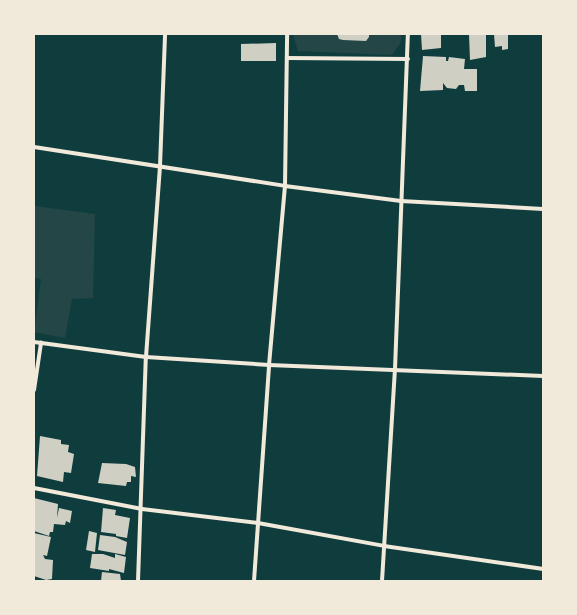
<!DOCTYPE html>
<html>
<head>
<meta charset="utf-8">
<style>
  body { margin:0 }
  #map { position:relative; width:577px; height:615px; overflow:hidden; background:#0f3d3e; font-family:"Fira Sans Condensed",sans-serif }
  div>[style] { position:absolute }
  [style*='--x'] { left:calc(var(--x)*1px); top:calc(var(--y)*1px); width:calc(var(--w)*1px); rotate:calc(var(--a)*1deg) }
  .green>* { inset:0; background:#244646 }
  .building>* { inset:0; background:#cfcfc3 }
  .minor>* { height:4px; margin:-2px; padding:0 2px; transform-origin:2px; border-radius:2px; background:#f1e9da }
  span { translate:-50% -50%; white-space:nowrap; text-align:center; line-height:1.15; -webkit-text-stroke:4px #f1e9da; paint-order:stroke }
  .frame { position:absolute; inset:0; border:35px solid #f1e9da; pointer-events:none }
</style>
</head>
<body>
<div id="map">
  <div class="green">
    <div style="clip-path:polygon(293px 34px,401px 34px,401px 42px,392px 55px,298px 51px)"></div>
    <div style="clip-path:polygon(34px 206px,95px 214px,93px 298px,72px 299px,65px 338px,34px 332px,41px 279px,34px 278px)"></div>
  </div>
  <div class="building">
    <div style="clip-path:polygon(337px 34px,369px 34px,369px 37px,366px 41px,343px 40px,339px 39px)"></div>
    <div style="clip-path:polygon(421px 34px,441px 34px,441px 48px,422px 50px)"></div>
    <div style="clip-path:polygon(469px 34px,486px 34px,486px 57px,470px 60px)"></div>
    <div style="clip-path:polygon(494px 34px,508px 34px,508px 49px,502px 50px,502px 46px,495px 47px)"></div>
    <div style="clip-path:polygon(276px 43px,276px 61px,241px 61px,241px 44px)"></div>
    <div style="clip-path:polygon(423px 56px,446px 57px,446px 61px,448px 61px,449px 57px,465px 59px,464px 69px,477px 69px,477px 91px,465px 91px,464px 85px,459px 85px,456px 89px,447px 88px,443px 83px,443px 90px,420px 91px)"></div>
    <div style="clip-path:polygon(40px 436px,61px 440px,61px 444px,69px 445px,68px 452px,74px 454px,71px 473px,64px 472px,63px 482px,37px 476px)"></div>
    <div style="clip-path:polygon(102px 463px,126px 464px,135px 467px,136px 477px,131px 476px,131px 482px,127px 482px,126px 486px,98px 483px)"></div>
    <div style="clip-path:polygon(34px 498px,58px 504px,57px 518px,59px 508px,72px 511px,70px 523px,66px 521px,65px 525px,54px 524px,53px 532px,50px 532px,49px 536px,34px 531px)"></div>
    <div style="clip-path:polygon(103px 508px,116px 510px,115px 515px,130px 518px,127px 538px,116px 536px,116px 534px,101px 532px)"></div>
    <div style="clip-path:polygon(89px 531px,97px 533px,95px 552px,86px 550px)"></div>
    <div style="clip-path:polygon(34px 533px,51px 537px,47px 556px,43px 555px,45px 559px,53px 560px,52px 579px,46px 580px,34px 576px,34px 553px,39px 554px,34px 553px)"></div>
    <div style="clip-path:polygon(100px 535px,115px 537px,127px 542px,125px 555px,98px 550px)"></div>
    <div style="clip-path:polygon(92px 554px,103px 554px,115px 558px,115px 554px,126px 557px,124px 573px,109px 569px,109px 571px,90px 568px)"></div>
    <div style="clip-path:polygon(102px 572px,120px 574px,121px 581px,101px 581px)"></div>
  </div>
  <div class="minor">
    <div style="--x:287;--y:58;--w:121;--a:0.5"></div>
    <div style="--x:34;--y:147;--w:254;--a:8.8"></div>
    <div style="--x:285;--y:186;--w:117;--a:7.4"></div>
    <div style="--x:401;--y:201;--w:142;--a:3.2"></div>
    <div style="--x:34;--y:342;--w:113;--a:7.6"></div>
    <div style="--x:146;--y:357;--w:123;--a:3.7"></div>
    <div style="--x:269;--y:365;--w:274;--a:2.3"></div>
    <div style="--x:34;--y:390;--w:48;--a:-81.5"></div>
    <div style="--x:34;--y:488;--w:110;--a:11"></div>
    <div style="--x:142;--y:509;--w:117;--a:6.9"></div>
    <div style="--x:258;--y:523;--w:128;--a:10.3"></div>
    <div style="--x:384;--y:546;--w:161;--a:8.2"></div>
    <div style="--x:138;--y:581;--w:224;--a:-88"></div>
    <div style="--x:146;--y:357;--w:192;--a:-85.8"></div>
    <div style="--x:160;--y:166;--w:132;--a:-87.8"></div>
    <div style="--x:254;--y:581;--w:217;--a:-86"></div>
    <div style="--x:269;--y:365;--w:180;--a:-84.9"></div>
    <div style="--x:285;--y:186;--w:152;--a:-89.2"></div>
    <div style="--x:382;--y:581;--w:212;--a:-86.5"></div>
    <div style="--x:395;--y:369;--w:335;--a:-87.8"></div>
  </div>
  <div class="frame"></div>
</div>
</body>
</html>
